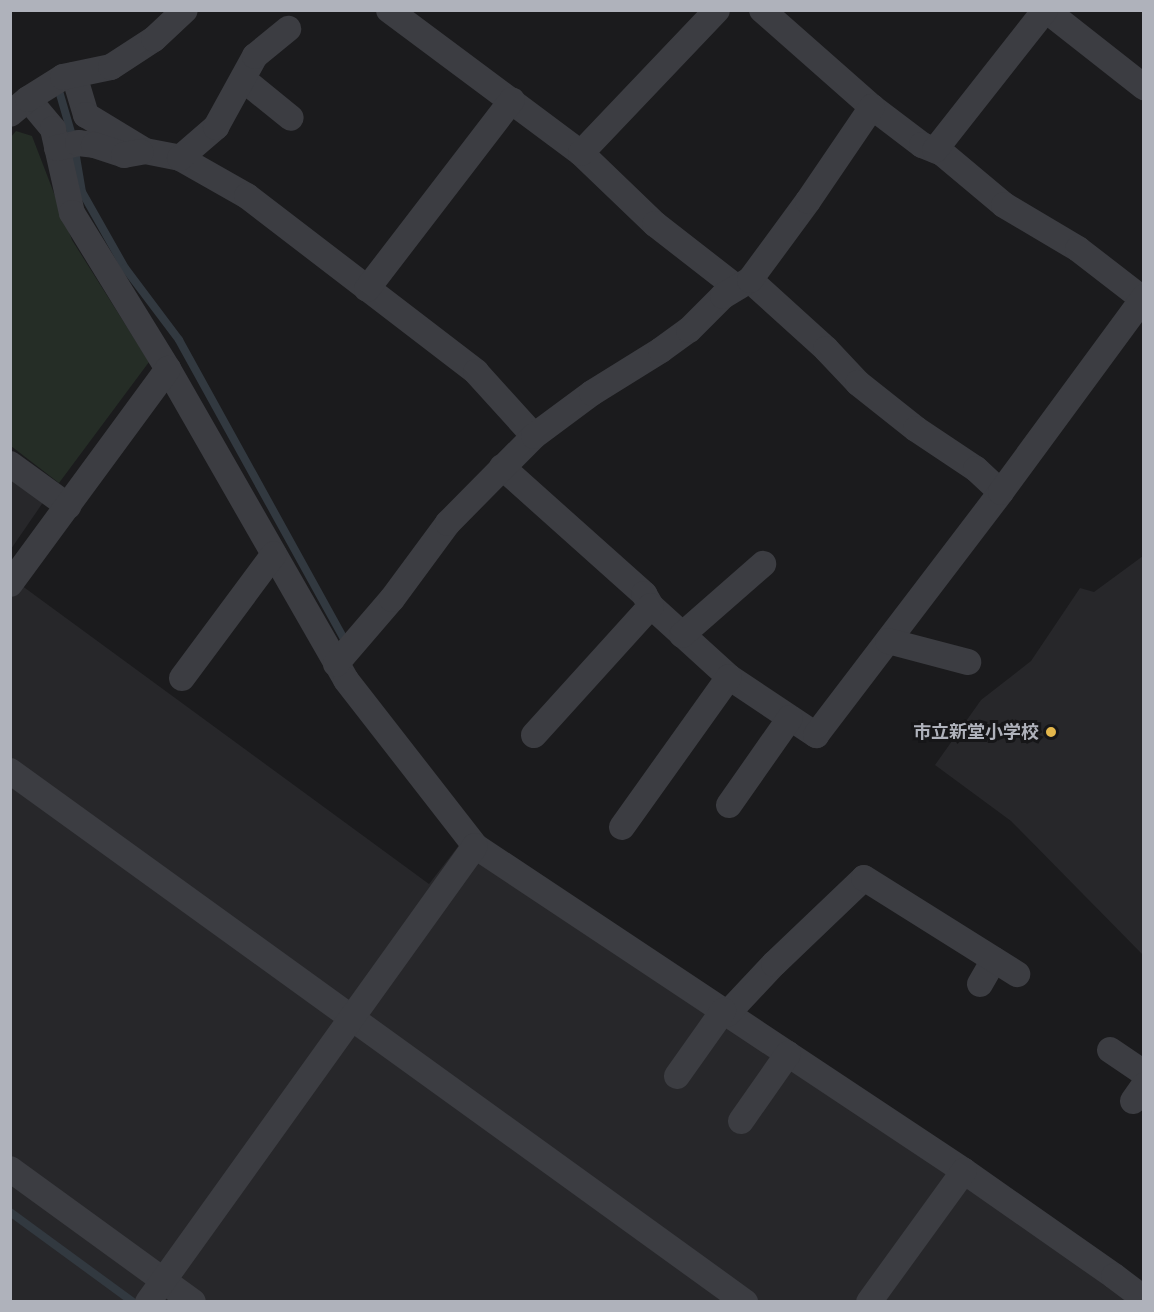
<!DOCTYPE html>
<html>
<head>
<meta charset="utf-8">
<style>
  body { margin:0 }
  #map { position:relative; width:1154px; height:1312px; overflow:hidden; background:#1b1b1d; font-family:"PT Sans Narrow","Noto Sans JP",sans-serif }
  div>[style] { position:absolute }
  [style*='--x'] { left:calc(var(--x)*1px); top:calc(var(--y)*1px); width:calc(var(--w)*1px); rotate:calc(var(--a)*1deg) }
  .built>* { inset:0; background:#27272a }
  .green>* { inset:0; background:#252d26 }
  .stream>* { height:8px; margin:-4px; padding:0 4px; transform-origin:4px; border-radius:4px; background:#323940 }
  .minor>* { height:26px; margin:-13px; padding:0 13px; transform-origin:13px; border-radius:13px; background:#3c3d42 }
  .dots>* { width:16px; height:16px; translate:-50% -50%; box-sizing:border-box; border:3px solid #161618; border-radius:50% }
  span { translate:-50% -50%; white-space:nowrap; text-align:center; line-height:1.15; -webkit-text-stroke:6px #161618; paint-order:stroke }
  .poi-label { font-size:18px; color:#afb2bb; font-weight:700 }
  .right { translate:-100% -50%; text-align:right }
  .frame { position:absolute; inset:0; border:12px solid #afb2bb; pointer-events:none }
</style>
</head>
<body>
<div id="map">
  <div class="built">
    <div style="clip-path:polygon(11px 476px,44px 501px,11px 549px)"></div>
    <div style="clip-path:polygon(1143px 556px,1143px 955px,1011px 821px,935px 765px,981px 700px,1031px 661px,1080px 588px,1094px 592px)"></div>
    <div style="clip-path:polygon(10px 577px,429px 884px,460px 844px,1135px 1301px,11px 1301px)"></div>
  </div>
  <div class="green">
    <div style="clip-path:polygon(16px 131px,32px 136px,72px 240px,149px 362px,59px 483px,11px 446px,10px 138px)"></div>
  </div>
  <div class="stream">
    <div style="--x:57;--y:84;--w:57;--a:73.8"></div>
    <div style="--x:73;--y:139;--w:54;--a:80.4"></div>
    <div style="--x:82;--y:192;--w:87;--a:60.5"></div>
    <div style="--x:125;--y:268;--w:90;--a:53.1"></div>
    <div style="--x:179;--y:340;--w:344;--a:61.1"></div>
    <div style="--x:10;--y:1212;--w:152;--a:36.2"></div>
  </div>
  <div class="minor">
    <div style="--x:389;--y:10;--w:239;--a:36.7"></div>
    <div style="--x:581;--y:153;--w:103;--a:43.8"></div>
    <div style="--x:655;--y:224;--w:103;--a:37.9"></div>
    <div style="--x:762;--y:10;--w:147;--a:41.4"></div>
    <div style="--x:872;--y:107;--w:63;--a:37.2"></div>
    <div style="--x:922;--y:145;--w:22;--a:22"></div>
    <div style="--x:942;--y:153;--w:81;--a:40"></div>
    <div style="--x:1004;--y:205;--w:86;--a:30.7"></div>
    <div style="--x:1078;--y:249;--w:83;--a:37.7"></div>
    <div style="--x:1046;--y:10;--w:125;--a:38.2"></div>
    <div style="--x:74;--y:75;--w:42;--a:73.3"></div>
    <div style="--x:86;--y:115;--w:69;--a:31.4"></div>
    <div style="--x:145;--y:151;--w:36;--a:11"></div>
    <div style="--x:180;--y:158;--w:77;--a:29.6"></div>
    <div style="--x:247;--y:196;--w:289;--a:37.5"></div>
    <div style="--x:476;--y:372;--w:86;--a:47.8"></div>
    <div style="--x:244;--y:80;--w:60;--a:39"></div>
    <div style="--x:28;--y:99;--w:39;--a:50"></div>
    <div style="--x:53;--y:129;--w:86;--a:77.3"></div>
    <div style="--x:72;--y:213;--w:183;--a:58.4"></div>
    <div style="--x:168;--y:369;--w:358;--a:60.2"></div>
    <div style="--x:346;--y:680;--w:210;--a:52.1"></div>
    <div style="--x:475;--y:846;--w:587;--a:33.61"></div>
    <div style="--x:964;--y:1171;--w:183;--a:35"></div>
    <div style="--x:1114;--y:1276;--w:38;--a:37"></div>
    <div style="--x:10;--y:114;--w:23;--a:-40"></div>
    <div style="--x:28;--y:99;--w:41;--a:-32.2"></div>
    <div style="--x:63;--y:77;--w:49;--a:-11.8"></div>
    <div style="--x:111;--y:67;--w:51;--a:-33.1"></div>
    <div style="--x:154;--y:39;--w:42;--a:-43.1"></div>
    <div style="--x:57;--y:148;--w:22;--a:-13"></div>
    <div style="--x:78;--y:143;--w:16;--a:7"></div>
    <div style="--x:94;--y:145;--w:32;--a:18"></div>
    <div style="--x:124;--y:155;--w:17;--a:-10"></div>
    <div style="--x:935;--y:150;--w:178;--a:-51.8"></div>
    <div style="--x:581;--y:153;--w:197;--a:-46.4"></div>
    <div style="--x:180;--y:158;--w:48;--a:-40.7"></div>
    <div style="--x:216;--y:127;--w:81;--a:-61.2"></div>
    <div style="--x:255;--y:56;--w:43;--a:-39.3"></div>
    <div style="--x:750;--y:280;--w:103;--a:42.2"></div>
    <div style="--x:826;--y:349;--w:47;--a:46.7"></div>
    <div style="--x:858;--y:383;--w:74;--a:38.4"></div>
    <div style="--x:916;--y:429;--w:72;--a:33.7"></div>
    <div style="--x:976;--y:469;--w:34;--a:43"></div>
    <div style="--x:367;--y:289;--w:238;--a:-52.5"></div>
    <div style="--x:10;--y:464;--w:72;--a:35.9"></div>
    <div style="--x:502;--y:467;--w:191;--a:41.8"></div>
    <div style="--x:644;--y:594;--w:14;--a:60"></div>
    <div style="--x:651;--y:606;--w:105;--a:42.3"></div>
    <div style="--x:729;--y:677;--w:105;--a:33.7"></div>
    <div style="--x:816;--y:735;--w:305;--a:-52.7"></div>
    <div style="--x:1001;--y:492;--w:242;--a:-53.7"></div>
    <div style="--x:10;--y:584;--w:267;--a:-53.7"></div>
    <div style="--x:682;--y:635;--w:108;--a:-41.2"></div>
    <div style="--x:888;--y:641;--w:83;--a:14.7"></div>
    <div style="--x:336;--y:664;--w:86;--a:-49.3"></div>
    <div style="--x:392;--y:599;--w:94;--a:-53.6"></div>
    <div style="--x:448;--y:523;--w:122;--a:-45.3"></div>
    <div style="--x:534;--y:436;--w:72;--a:-36.6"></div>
    <div style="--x:592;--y:393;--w:81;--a:-31.9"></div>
    <div style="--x:661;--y:350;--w:34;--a:-36"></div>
    <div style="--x:689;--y:330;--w:48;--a:-45"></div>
    <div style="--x:723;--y:296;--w:31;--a:-31"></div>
    <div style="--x:750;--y:280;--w:98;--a:-53.7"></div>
    <div style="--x:808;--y:201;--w:114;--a:-55.8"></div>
    <div style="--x:182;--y:678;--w:154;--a:-53.4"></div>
    <div style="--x:534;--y:735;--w:174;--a:-47.8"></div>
    <div style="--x:10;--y:771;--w:907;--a:35.85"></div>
    <div style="--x:729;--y:805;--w:106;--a:-55"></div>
    <div style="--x:622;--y:827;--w:184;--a:-54.5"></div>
    <div style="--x:980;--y:984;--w:28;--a:-60"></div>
    <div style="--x:727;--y:1014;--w:69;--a:-46.8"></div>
    <div style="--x:774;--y:964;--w:124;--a:-43.7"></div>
    <div style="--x:864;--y:878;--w:181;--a:32.1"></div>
    <div style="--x:1110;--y:1050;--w:41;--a:34.1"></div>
    <div style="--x:677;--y:1076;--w:80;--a:-54.7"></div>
    <div style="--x:1133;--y:1101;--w:19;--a:-55"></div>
    <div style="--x:741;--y:1121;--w:82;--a:-55"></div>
    <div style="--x:10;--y:1169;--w:226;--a:36"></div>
    <div style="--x:148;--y:1302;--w:561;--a:-54.36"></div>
    <div style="--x:869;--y:1302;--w:162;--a:-54.1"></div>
  </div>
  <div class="dots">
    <div style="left:1051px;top:732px;background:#e4b74c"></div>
  </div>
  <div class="poi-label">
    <span class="right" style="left:1039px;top:732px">市立新堂小学校</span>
  </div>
  <div class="frame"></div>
</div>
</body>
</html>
